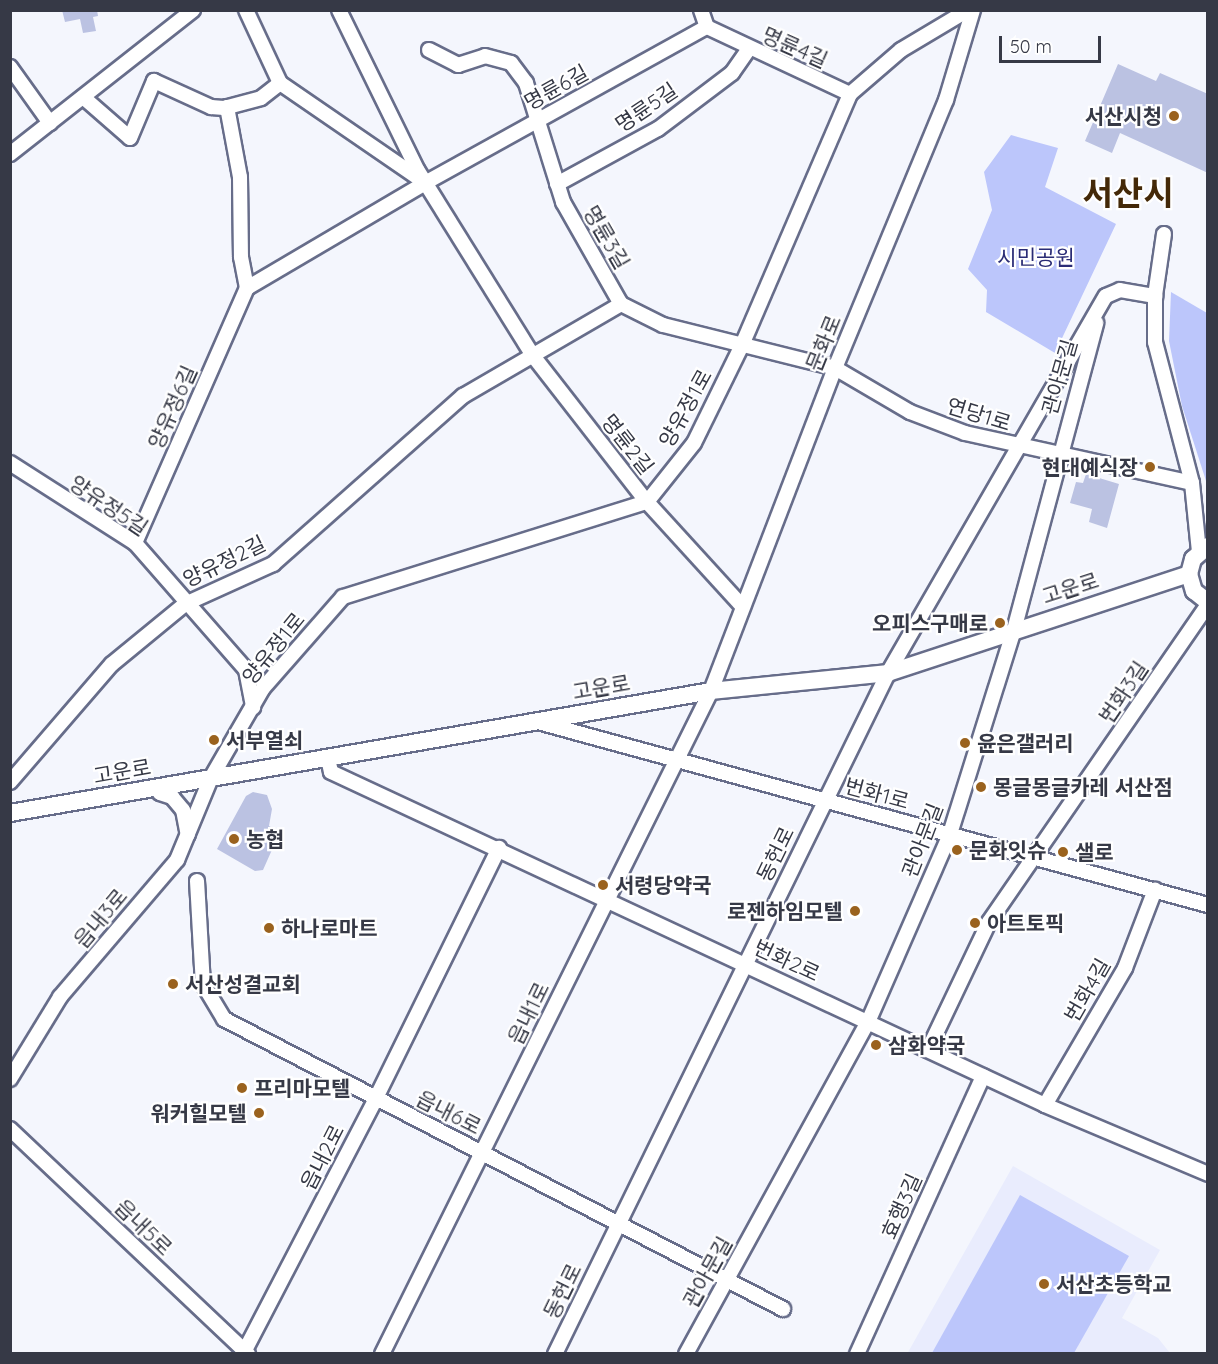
<!DOCTYPE html>
<html>
<head>
<meta charset="utf-8">
<style>
  body { margin:0 }
  #map { position:relative; width:1218px; height:1364px; overflow:hidden; background:#f4f6fd; font-family:Quicksand,"Noto Sans KR",sans-serif }
  div>[style] { position:absolute }
  [style*='--x'] { left:calc(var(--x)*1px); top:calc(var(--y)*1px); width:calc(var(--w)*1px); rotate:calc(var(--a)*1deg) }
  .built>* { inset:0; background:#e9ecfd }
  .green>* { inset:0; background:#bcc6fb }
  .building>* { inset:0; background:#bbc2e2 }
  .roads { filter:drop-shadow(2px 0 #676d8a) drop-shadow(-2px 0 #676d8a) drop-shadow(0 2px #676d8a) drop-shadow(0 -2px #676d8a) }
  .minor>* { height:14px; margin:-7px; padding:0 7px; transform-origin:7px; border-radius:7px; background:#fff }
  .tertiary>* { height:16px; margin:-8px; padding:0 8px; transform-origin:8px; border-radius:8px; background:#fff }
  .dots>* { width:16px; height:16px; translate:-50% -50%; box-sizing:border-box; border:3px solid #fff; border-radius:50% }
  span { translate:-50% -50%; white-space:nowrap; text-align:center; line-height:1.15; -webkit-text-stroke:4.5px #fff; paint-order:stroke }
  .street-label { font-size:21px; color:#363946 }
  .poi-label { font-size:21px; color:#363946; font-weight:700 }
  .right { translate:-100% -50%; text-align:right }
  .left { translate:0 -50%; text-align:left }
  .park-label { font-size:21px; color:#2a2c76 }
  .town-label { font-size:33px; color:#442908; font-weight:700 }
  .frame { position:absolute; inset:0; border:12px solid #363946; pointer-events:none }
  .scale { position:absolute; left:999px; top:36px; width:102px; height:27px; box-sizing:border-box; border:3px solid #363946; border-top:0; padding-left:8px; font-size:18px; line-height:21px; white-space:nowrap; color:#363946; -webkit-text-stroke:4px #fff; paint-order:stroke }
</style>
</head>
<body>
<div id="map">
  <div class="built">
    <div style="clip-path:polygon(1013px 1166px,1160px 1250px,1122px 1318px,1158px 1338px,1170px 1353px,907px 1354px)"></div>
  </div>
  <div class="green">
    <div style="clip-path:polygon(1011px 135px,1058px 148px,1045px 187px,1116px 224px,1055px 353px,986px 312px,987px 290px,968px 269px,992px 210px,984px 172px)"></div>
    <div style="clip-path:polygon(1171px 292px,1207px 313px,1207px 484px,1182px 406px,1169px 341px)"></div>
    <div style="clip-path:polygon(1020px 1195px,1129px 1256px,1074px 1353px,932px 1353px)"></div>
  </div>
  <div class="building">
    <div style="clip-path:polygon(62px 10px,97px 10px,98px 16px,93px 17px,96px 31px,83px 33px,80px 19px,65px 22px)"></div>
    <div style="clip-path:polygon(1118px 64px,1156px 81px,1160px 73px,1208px 94px,1208px 173px,1120px 133px,1112px 153px,1085px 141px)"></div>
    <div style="clip-path:polygon(1086px 474px,1119px 484px,1107px 528px,1089px 522px,1092px 509px,1070px 503px,1076px 482px,1083px 483px)"></div>
    <div style="clip-path:polygon(253px 792px,267px 795px,272px 809px,269px 826px,284px 835px,280px 845px,275px 843px,263px 870px,255px 871px,217px 849px,246px 796px)"></div>
  </div>
  <div class="roads">
    <div class="minor">
      <div style="--x:246;--y:10;--w:81;--a:65"></div>
      <div style="--x:280;--y:83;--w:171;--a:34.5"></div>
      <div style="--x:339;--y:10;--w:179;--a:63.9"></div>
      <div style="--x:418;--y:171;--w:219;--a:58.1"></div>
      <div style="--x:534;--y:357;--w:184;--a:52.1"></div>
      <div style="--x:647;--y:502;--w:142;--a:47.6"></div>
      <div style="--x:701;--y:10;--w:18;--a:71"></div>
      <div style="--x:707;--y:27;--w:158;--a:25.1"></div>
      <div style="--x:429;--y:50;--w:33;--a:27"></div>
      <div style="--x:458;--y:65;--w:28;--a:-18"></div>
      <div style="--x:485;--y:56;--w:27;--a:15"></div>
      <div style="--x:511;--y:63;--w:25;--a:53"></div>
      <div style="--x:526;--y:83;--w:125;--a:72.7"></div>
      <div style="--x:563;--y:202;--w:117;--a:60.4"></div>
      <div style="--x:621;--y:304;--w:47;--a:26.6"></div>
      <div style="--x:663;--y:325;--w:177;--a:14"></div>
      <div style="--x:835;--y:368;--w:87;--a:30.4"></div>
      <div style="--x:910;--y:412;--w:59;--a:20.9"></div>
      <div style="--x:965;--y:433;--w:232;--a:12.4"></div>
      <div style="--x:10;--y:67;--w:69;--a:54.5"></div>
      <div style="--x:83;--y:97;--w:62;--a:41.1"></div>
      <div style="--x:130;--y:138;--w:62;--a:-67.2"></div>
      <div style="--x:154;--y:81;--w:63;--a:24.5"></div>
      <div style="--x:211;--y:107;--w:13;--a:4"></div>
      <div style="--x:224;--y:108;--w:38;--a:-15"></div>
      <div style="--x:261;--y:98;--w:24;--a:-38"></div>
      <div style="--x:227;--y:107;--w:71;--a:79.5"></div>
      <div style="--x:240;--y:177;--w:80;--a:89.3"></div>
      <div style="--x:241;--y:257;--w:32;--a:79"></div>
      <div style="--x:10;--y:154;--w:233;--a:-38.2"></div>
      <div style="--x:557;--y:184;--w:115;--a:-28.6"></div>
      <div style="--x:658;--y:129;--w:93;--a:-37.1"></div>
      <div style="--x:732;--y:73;--w:28;--a:-55"></div>
      <div style="--x:1164;--y:234;--w:63;--a:98.3"></div>
      <div style="--x:1155;--y:296;--w:46;--a:90"></div>
      <div style="--x:1155;--y:342;--w:146;--a:75.3"></div>
      <div style="--x:1192;--y:483;--w:69;--a:84.2"></div>
      <div style="--x:10;--y:463;--w:148;--a:32.6"></div>
      <div style="--x:135;--y:543;--w:169;--a:48.8"></div>
      <div style="--x:246;--y:670;--w:38;--a:79"></div>
      <div style="--x:135;--y:543;--w:279;--a:-66.3"></div>
      <div style="--x:247;--y:288;--w:207;--a:-30.5"></div>
      <div style="--x:425;--y:183;--w:322;--a:-29"></div>
      <div style="--x:538;--y:722;--w:695;--a:15.28"></div>
      <div style="--x:328;--y:758;--w:14;--a:78"></div>
      <div style="--x:331;--y:772;--w:788;--a:25"></div>
      <div style="--x:1045;--y:1105;--w:177;--a:22.9"></div>
      <div style="--x:10;--y:782;--w:156;--a:-49.2"></div>
      <div style="--x:112;--y:664;--w:94;--a:-39.4"></div>
      <div style="--x:185;--y:604;--w:97;--a:-24.4"></div>
      <div style="--x:273;--y:564;--w:254;--a:-41.5"></div>
      <div style="--x:463;--y:396;--w:183;--a:-30.2"></div>
      <div style="--x:159;--y:787;--w:6;--a:81"></div>
      <div style="--x:160;--y:793;--w:13;--a:18"></div>
      <div style="--x:172;--y:797;--w:17;--a:50"></div>
      <div style="--x:183;--y:810;--w:25;--a:79"></div>
      <div style="--x:197;--y:881;--w:103;--a:86.7"></div>
      <div style="--x:203;--y:984;--w:41;--a:59"></div>
      <div style="--x:224;--y:1019;--w:630;--a:27.42"></div>
      <div style="--x:928;--y:1050;--w:142;--a:-64.5"></div>
      <div style="--x:989;--y:922;--w:385;--a:-55.4"></div>
      <div style="--x:10;--y:1079;--w:96;--a:-58.6"></div>
      <div style="--x:60;--y:997;--w:180;--a:-49.5"></div>
      <div style="--x:177;--y:860;--w:89;--a:-67.5"></div>
      <div style="--x:211;--y:778;--w:104;--a:-60"></div>
      <div style="--x:263;--y:688;--w:121;--a:-48.7"></div>
      <div style="--x:343;--y:597;--w:318;--a:-17.4"></div>
      <div style="--x:647;--y:502;--w:75;--a:-51.5"></div>
      <div style="--x:694;--y:443;--w:109;--a:-63.9"></div>
      <div style="--x:742;--y:345;--w:273;--a:-66.7"></div>
      <div style="--x:850;--y:94;--w:67;--a:-40.8"></div>
      <div style="--x:901;--y:50;--w:78;--a:-30.8"></div>
      <div style="--x:1045;--y:1105;--w:159;--a:-59.7"></div>
      <div style="--x:1125;--y:968;--w:84;--a:-69"></div>
      <div style="--x:10;--y:1129;--w:328;--a:43.4"></div>
      <div style="--x:243;--y:1354;--w:288;--a:-62.5"></div>
      <div style="--x:376;--y:1098;--w:279;--a:-63.8"></div>
      <div style="--x:382;--y:1354;--w:740;--a:-63.61"></div>
      <div style="--x:711;--y:691;--w:346;--a:-69"></div>
      <div style="--x:835;--y:368;--w:290;--a:-67.5"></div>
      <div style="--x:946;--y:100;--w:94;--a:-73.3"></div>
      <div style="--x:555;--y:1354;--w:758;--a:-63.94"></div>
      <div style="--x:888;--y:673;--w:435;--a:-60"></div>
      <div style="--x:1106;--y:296;--w:15;--a:-23"></div>
      <div style="--x:1120;--y:290;--w:36;--a:10"></div>
      <div style="--x:686;--y:1354;--w:379;--a:-61.3"></div>
      <div style="--x:868;--y:1022;--w:205;--a:-66.4"></div>
      <div style="--x:950;--y:834;--w:214;--a:-72.6"></div>
      <div style="--x:1014;--y:630;--w:318;--a:-75"></div>
      <div style="--x:857;--y:1354;--w:305;--a:-65.6"></div>
    </div>
    <div class="tertiary">
      <div style="--x:1208;--y:546;--w:20;--a:139"></div>
      <div style="--x:1193;--y:559;--w:16;--a:105"></div>
      <div style="--x:1189;--y:574;--w:18;--a:74"></div>
      <div style="--x:1194;--y:591;--w:18;--a:38"></div>
      <div style="--x:10;--y:813;--w:712;--a:-9.87"></div>
      <div style="--x:711;--y:691;--w:178;--a:-5.8"></div>
      <div style="--x:888;--y:673;--w:317;--a:-18.2"></div>
    </div>
  </div>
  <div class="dots">
    <div style="left:1174px;top:116px;background:#9a621e"></div>
    <div style="left:1150px;top:467px;background:#9a621e"></div>
    <div style="left:1000px;top:623px;background:#9a621e"></div>
    <div style="left:214px;top:740px;background:#9a621e"></div>
    <div style="left:965px;top:743px;background:#9a621e"></div>
    <div style="left:981px;top:787px;background:#9a621e"></div>
    <div style="left:234px;top:839px;background:#9a621e"></div>
    <div style="left:957px;top:850px;background:#9a621e"></div>
    <div style="left:1063px;top:852px;background:#9a621e"></div>
    <div style="left:603px;top:885px;background:#9a621e"></div>
    <div style="left:855px;top:911px;background:#9a621e"></div>
    <div style="left:975px;top:923px;background:#9a621e"></div>
    <div style="left:269px;top:928px;background:#9a621e"></div>
    <div style="left:173px;top:984px;background:#9a621e"></div>
    <div style="left:876px;top:1045px;background:#9a621e"></div>
    <div style="left:242px;top:1088px;background:#9a621e"></div>
    <div style="left:259px;top:1113px;background:#9a621e"></div>
    <div style="left:1044px;top:1284px;background:#9a621e"></div>
  </div>
  <div class="street-label">
    <span style="left:795px;top:47px;rotate:24deg">명륜4길</span>
    <span style="left:556px;top:87px;rotate:-29deg">명륜6길</span>
    <span style="left:646px;top:107px;rotate:-34deg">명륜5길</span>
    <span style="left:607px;top:237px;rotate:60deg">명륜3길</span>
    <span style="left:823px;top:343px;rotate:-68deg">문화로</span>
    <span style="left:1059px;top:377px;rotate:-74deg">관아문길</span>
    <span style="left:172px;top:407px;rotate:-66deg">양유정6길</span>
    <span style="left:685px;top:408px;rotate:-61deg">양유정1로</span>
    <span style="left:979px;top:414px;rotate:17deg">연당1로</span>
    <span style="left:628px;top:444px;rotate:52deg">명륜2길</span>
    <span style="left:109px;top:505px;rotate:34deg">양유정5길</span>
    <span style="left:224px;top:561px;rotate:-26deg">양유정2길</span>
    <span style="left:1070px;top:588px;rotate:-18deg">고운로</span>
    <span style="left:273px;top:648px;rotate:-51deg">양유정1로</span>
    <span style="left:601px;top:687px;rotate:-10deg">고운로</span>
    <span style="left:1123px;top:692px;rotate:-56deg">번화3길</span>
    <span style="left:122px;top:771px;rotate:-10deg">고운로</span>
    <span style="left:877px;top:793px;rotate:15deg">번화1로</span>
    <span style="left:922px;top:840px;rotate:-69deg">관아문길</span>
    <span style="left:775px;top:854px;rotate:-64deg">동헌로</span>
    <span style="left:100px;top:918px;rotate:-50deg">읍내3로</span>
    <span style="left:787px;top:960px;rotate:25deg">번화2로</span>
    <span style="left:1087px;top:990px;rotate:-60deg">번화4길</span>
    <span style="left:528px;top:1013px;rotate:-64deg">읍내1로</span>
    <span style="left:449px;top:1112px;rotate:27deg">읍내6로</span>
    <span style="left:322px;top:1157px;rotate:-63deg">읍내2로</span>
    <span style="left:901px;top:1206px;rotate:-66deg">효행3길</span>
    <span style="left:144px;top:1227px;rotate:44deg">읍내5로</span>
    <span style="left:707px;top:1272px;rotate:-61deg">관아문길</span>
    <span style="left:562px;top:1291px;rotate:-64deg">동헌로</span>
  </div>
  <div class="poi-label">
    <span class="right" style="left:1162px;top:116px">서산시청</span>
    <span class="right" style="left:1138px;top:467px">현대예식장</span>
    <span class="right" style="left:988px;top:623px">오피스구매로</span>
    <span class="left" style="left:226px;top:740px">서부열쇠</span>
    <span class="left" style="left:977px;top:743px">윤은갤러리</span>
    <span class="left" style="left:993px;top:787px">몽글몽글카레 서산점</span>
    <span class="left" style="left:246px;top:839px">농협</span>
    <span class="left" style="left:969px;top:850px">문화잇슈</span>
    <span class="left" style="left:1075px;top:852px">샐로</span>
    <span class="left" style="left:615px;top:885px">서령당약국</span>
    <span class="right" style="left:843px;top:911px">로젠하임모텔</span>
    <span class="left" style="left:987px;top:923px">아트토픽</span>
    <span class="left" style="left:281px;top:928px">하나로마트</span>
    <span class="left" style="left:185px;top:984px">서산성결교회</span>
    <span class="left" style="left:888px;top:1045px">삼화약국</span>
    <span class="left" style="left:254px;top:1088px">프리마모텔</span>
    <span class="right" style="left:247px;top:1113px">워커힐모텔</span>
    <span class="left" style="left:1056px;top:1284px">서산초등학교</span>
  </div>
  <div class="park-label">
    <span style="left:1036px;top:257px">시민공원</span>
  </div>
  <div class="town-label">
    <span style="left:1128px;top:193px">서산시</span>
  </div>
  <div class="frame"></div>
  <div class="scale">50 m</div>
</div>
</body>
</html>
